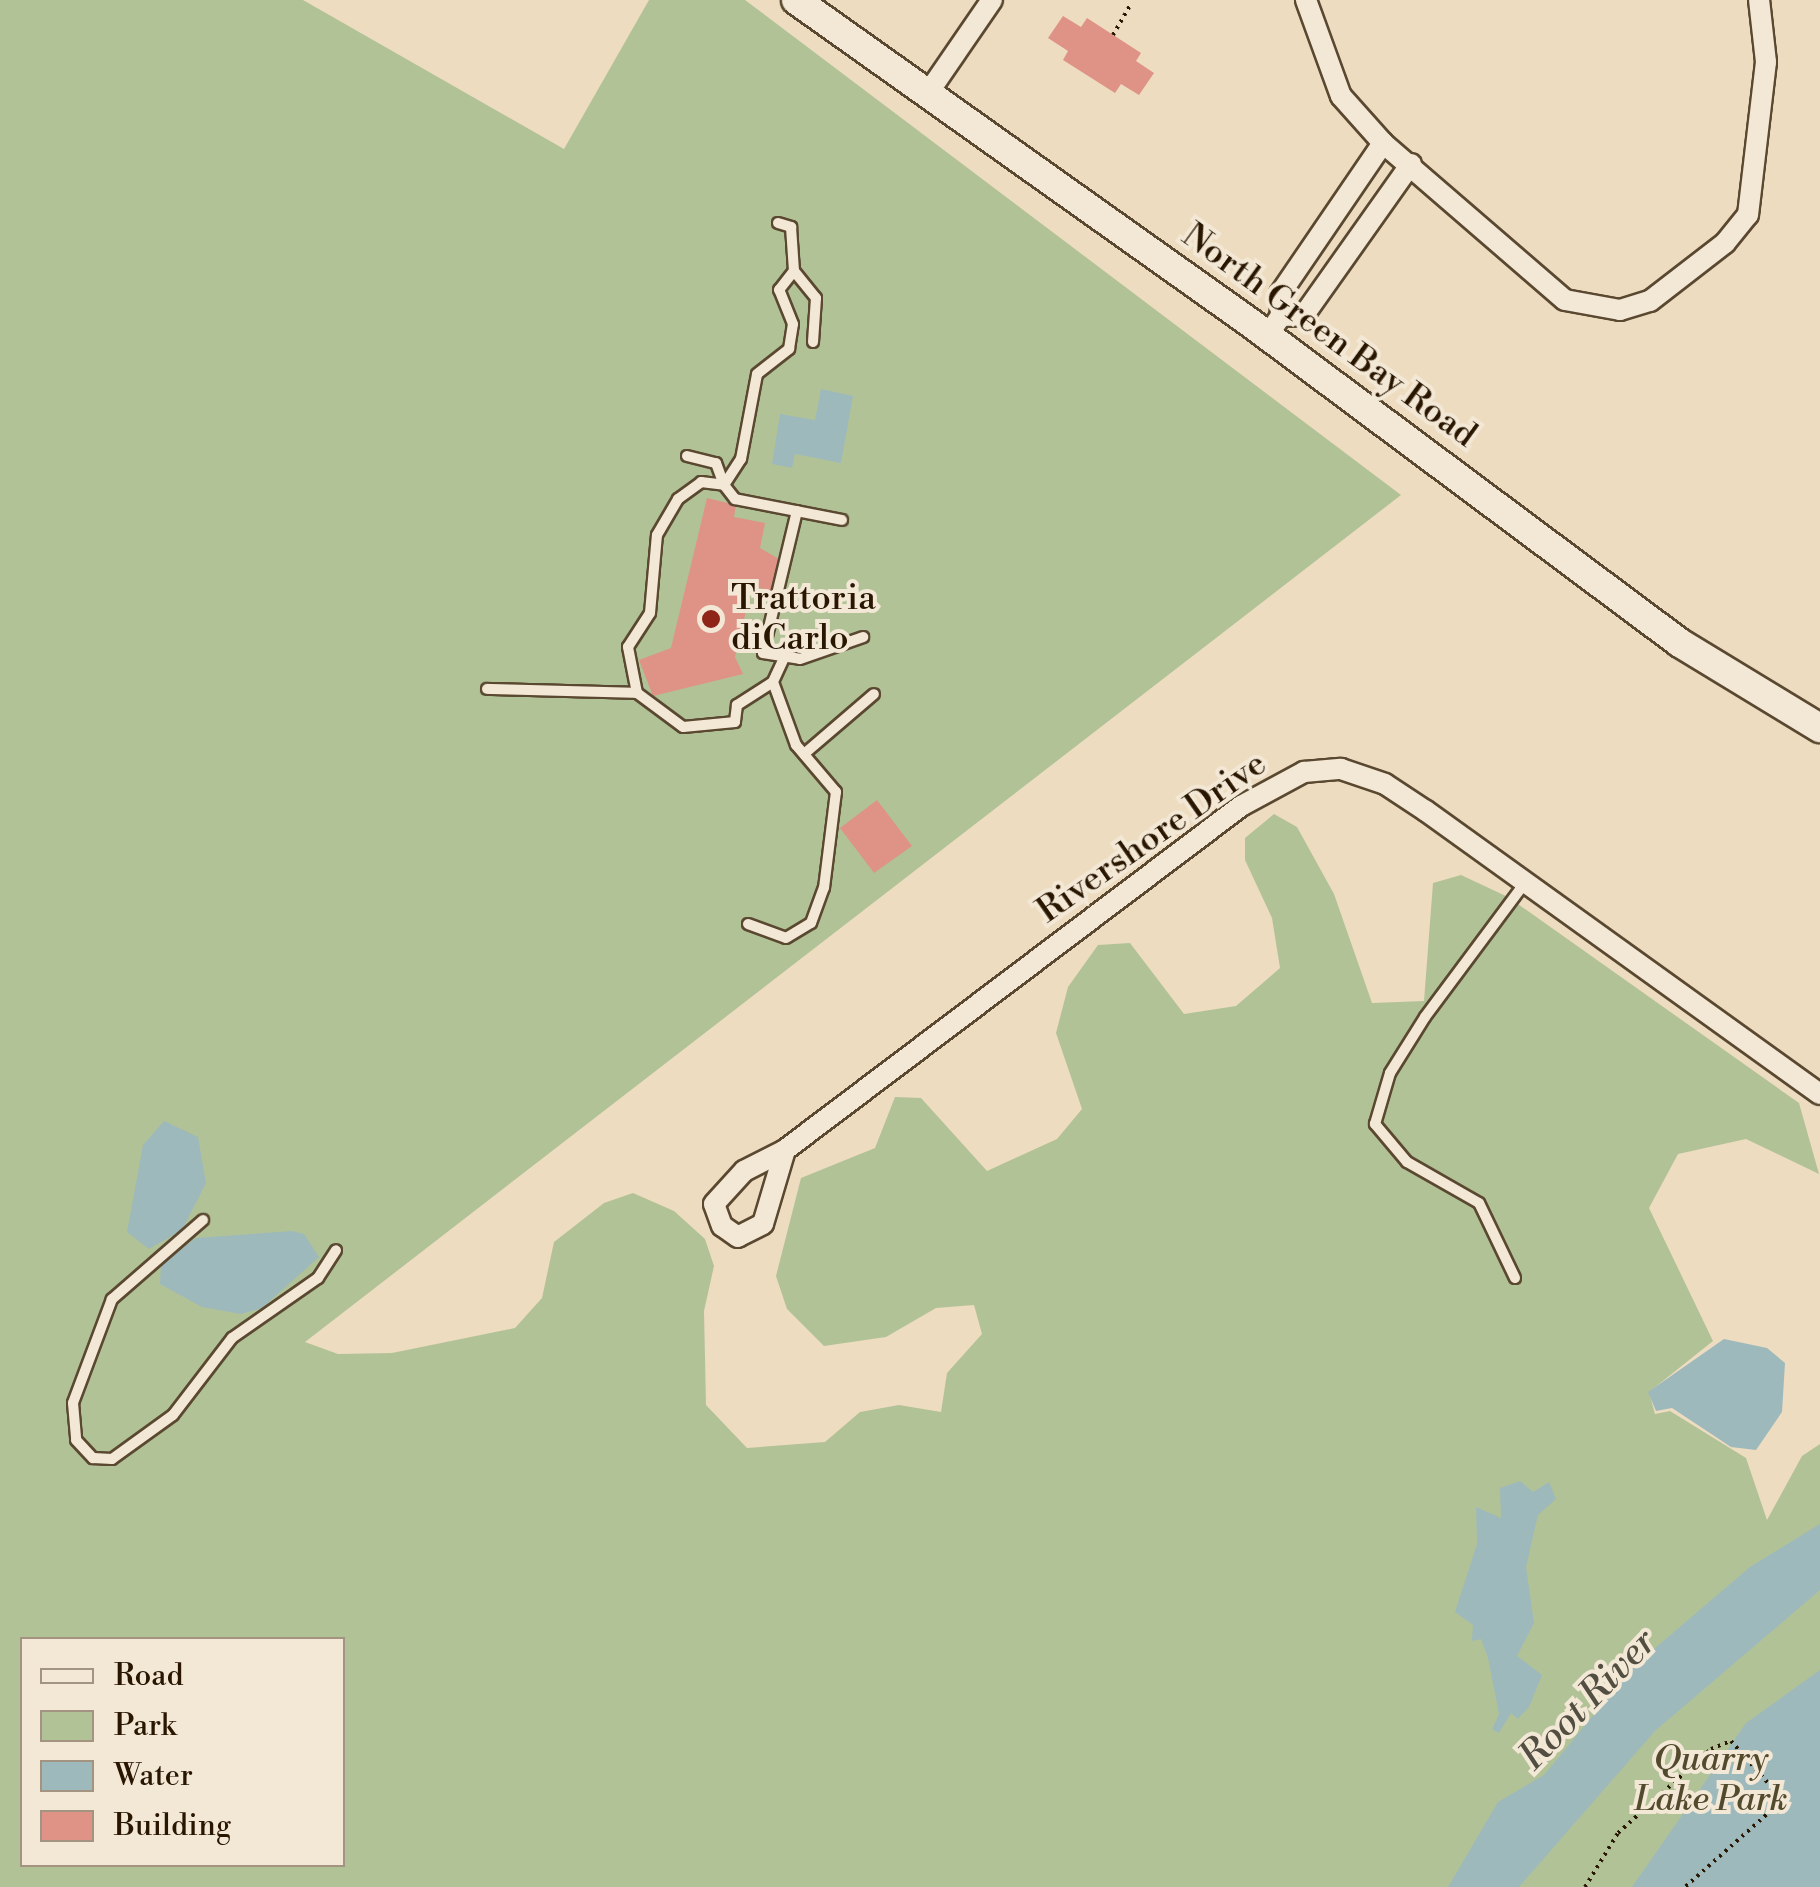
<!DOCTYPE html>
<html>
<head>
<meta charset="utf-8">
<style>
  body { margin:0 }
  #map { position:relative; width:1820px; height:1887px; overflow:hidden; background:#eddcc0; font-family:"Libre Bodoni",serif }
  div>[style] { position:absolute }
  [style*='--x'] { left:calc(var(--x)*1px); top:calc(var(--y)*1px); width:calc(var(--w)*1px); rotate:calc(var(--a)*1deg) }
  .green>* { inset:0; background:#b2c297 }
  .water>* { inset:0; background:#9db9bc }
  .building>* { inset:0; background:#de9386 }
  .path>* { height:4px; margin-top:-2px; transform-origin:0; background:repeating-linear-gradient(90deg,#291600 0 2.5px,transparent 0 7.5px) }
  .roads { filter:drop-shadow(2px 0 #5a4830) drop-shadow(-2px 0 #5a4830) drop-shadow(0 2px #5a4830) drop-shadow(0 -2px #5a4830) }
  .service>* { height:10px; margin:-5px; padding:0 5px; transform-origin:5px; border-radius:5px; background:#f3e8d6 }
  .minor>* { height:20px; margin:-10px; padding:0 10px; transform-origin:10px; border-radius:10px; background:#f3e8d6 }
  .tertiary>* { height:28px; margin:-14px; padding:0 14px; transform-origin:14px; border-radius:14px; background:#f3e8d6 }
  .dots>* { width:28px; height:28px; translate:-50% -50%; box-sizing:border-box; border:5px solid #f3e8d6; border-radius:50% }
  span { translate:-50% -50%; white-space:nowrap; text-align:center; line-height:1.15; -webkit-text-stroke:8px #f3e8d6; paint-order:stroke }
  .street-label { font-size:35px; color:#291600 }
  .poi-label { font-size:35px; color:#291600 }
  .left { translate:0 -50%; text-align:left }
  .park-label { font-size:35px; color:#524a2d; font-style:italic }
  .water-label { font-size:38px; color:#524f42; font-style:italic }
  .legend { position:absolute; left:20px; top:1637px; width:325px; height:230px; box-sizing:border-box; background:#f3e8d6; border:2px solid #a29480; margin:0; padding:12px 18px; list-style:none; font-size:30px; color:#291600 }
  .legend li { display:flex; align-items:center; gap:20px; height:50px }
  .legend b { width:50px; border:2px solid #a29480 }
</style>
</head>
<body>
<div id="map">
  <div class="green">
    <div style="clip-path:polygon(evenodd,0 0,303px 0,564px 149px,649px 0,745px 0,1401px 495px,305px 1342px,338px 1354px,392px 1353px,515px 1328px,542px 1298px,554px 1242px,604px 1203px,633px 1193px,674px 1211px,705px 1239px,714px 1266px,704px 1311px,706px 1405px,747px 1448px,825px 1442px,860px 1412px,899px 1405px,941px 1412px,947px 1373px,982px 1334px,974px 1305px,936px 1308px,886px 1337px,824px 1346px,787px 1309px,776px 1276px,801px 1178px,875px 1148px,895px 1097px,921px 1098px,987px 1171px,1057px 1139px,1082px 1109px,1056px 1033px,1068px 987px,1098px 945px,1130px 943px,1184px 1014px,1236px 1006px,1280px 968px,1272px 918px,1245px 860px,1245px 838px,1274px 814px,1297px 827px,1334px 894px,1372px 1003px,1424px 1001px,1433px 883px,1461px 875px,1508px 897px,1799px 1103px,1819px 1174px,1746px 1139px,1678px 1154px,1649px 1208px,1713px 1341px,1649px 1392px,1655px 1414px,1670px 1411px,1746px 1458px,1767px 1520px,1802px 1456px,1820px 1444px,1820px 1887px,0 1887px,0 0,22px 1640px,342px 1640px,342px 1864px,22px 1864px,22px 1640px)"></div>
  </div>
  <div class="water">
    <div style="clip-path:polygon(821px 389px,853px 396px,841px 463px,795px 454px,792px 468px,772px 464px,780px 414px,815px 420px)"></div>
    <div style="clip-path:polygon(164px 1121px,198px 1137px,206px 1183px,182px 1230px,149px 1249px,127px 1232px,143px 1145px)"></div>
    <div style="clip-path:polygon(292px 1231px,304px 1234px,319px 1257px,262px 1308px,241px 1314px,202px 1307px,160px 1284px,161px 1264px,196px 1238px)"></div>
    <div style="clip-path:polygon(1724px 1339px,1767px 1348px,1785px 1363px,1782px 1412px,1756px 1450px,1731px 1447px,1672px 1408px,1656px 1411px,1648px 1392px)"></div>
    <div style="clip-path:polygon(1520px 1481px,1533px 1492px,1549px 1482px,1556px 1499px,1538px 1515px,1526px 1567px,1534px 1623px,1517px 1656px,1542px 1675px,1529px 1707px,1518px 1719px,1511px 1713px,1499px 1733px,1492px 1729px,1499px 1714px,1488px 1658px,1481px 1639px,1472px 1641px,1473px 1625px,1455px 1612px,1477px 1544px,1476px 1507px,1501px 1518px,1500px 1488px)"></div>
    <div style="clip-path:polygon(1820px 1524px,1820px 1590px,1655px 1731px,1519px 1887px,1448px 1887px,1498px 1802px,1544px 1775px,1634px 1666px,1750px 1567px)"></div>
    <div style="clip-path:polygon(1820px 1670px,1820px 1887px,1632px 1887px,1746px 1723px)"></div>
  </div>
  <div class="building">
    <div style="clip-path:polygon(1063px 16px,1081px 27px,1087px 18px,1141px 53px,1136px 61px,1154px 73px,1139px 95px,1121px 84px,1115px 93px,1063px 60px,1068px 51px,1048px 38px)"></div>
    <div style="clip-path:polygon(707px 498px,736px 505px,734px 517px,765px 523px,760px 548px,779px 559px,772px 591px,752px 586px,735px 657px,743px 674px,653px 696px,639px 660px,671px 648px)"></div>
    <div style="clip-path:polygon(877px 800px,912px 846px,874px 873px,840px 828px)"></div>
  </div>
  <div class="path">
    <div style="--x:1113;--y:35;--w:34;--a:-60"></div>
    <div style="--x:1585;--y:1887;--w:63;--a:-58.6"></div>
    <div style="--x:1618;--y:1833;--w:125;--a:-42.1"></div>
    <div style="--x:1711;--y:1749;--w:22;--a:-22"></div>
    <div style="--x:1731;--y:1741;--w:79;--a:48.6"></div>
    <div style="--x:1783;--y:1800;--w:131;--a:138.4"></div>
  </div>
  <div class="roads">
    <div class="service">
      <div style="--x:778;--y:223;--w:14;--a:17"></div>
      <div style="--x:791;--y:227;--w:44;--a:86.1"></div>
      <div style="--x:794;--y:271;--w:35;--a:51"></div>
      <div style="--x:816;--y:298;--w:44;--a:93.9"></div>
      <div style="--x:687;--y:456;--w:30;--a:14"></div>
      <div style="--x:716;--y:463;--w:23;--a:70"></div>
      <div style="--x:724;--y:485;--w:31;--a:-57"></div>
      <div style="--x:741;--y:459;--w:86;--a:-79.3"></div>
      <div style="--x:757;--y:374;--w:41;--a:-38"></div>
      <div style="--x:789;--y:349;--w:25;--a:-81"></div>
      <div style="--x:793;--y:324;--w:37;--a:-112"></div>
      <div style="--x:779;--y:290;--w:24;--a:-52"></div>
      <div style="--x:797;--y:511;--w:146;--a:103.5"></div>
      <div style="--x:763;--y:653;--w:37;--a:9"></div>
      <div style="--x:800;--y:659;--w:67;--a:-19.2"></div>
      <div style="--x:784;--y:658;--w:26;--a:115"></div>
      <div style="--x:773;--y:682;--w:43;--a:147.4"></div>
      <div style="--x:737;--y:705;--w:17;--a:97"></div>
      <div style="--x:735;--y:722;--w:52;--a:174.5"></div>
      <div style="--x:683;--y:727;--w:57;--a:-143.5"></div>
      <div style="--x:637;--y:693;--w:47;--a:-101.1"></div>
      <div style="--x:628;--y:647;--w:40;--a:-57.1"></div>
      <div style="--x:650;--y:613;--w:78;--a:-84.9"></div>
      <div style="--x:657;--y:535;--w:42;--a:-59.7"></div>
      <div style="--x:678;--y:499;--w:29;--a:-36"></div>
      <div style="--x:701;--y:482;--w:23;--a:7"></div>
      <div style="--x:724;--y:485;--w:18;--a:52"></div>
      <div style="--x:735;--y:499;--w:109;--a:11.1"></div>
      <div style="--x:487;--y:689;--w:150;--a:1.5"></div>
      <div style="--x:804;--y:754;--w:92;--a:-40.6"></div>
      <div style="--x:748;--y:924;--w:40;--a:20.2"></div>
      <div style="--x:786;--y:938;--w:29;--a:-31"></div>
      <div style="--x:811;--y:923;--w:37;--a:-70"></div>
      <div style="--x:824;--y:888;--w:97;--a:-82.9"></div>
      <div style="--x:836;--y:792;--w:62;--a:-130.4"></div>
      <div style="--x:796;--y:745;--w:67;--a:-110.1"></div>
      <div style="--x:203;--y:1220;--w:121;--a:139"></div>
      <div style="--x:112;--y:1299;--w:111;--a:110.6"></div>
      <div style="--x:73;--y:1403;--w:37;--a:85"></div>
      <div style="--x:76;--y:1440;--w:25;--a:47"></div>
      <div style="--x:93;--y:1458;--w:19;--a:3"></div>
      <div style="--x:112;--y:1459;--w:75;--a:-35.8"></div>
      <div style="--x:173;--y:1415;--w:97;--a:-52.5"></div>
      <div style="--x:232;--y:1338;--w:105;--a:-34.9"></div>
      <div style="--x:318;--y:1278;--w:33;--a:-57"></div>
      <div style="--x:1515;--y:1278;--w:83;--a:-115.6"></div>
      <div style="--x:1479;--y:1203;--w:83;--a:-150.3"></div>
      <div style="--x:1407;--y:1162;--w:50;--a:-130.1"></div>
      <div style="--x:1375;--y:1124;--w:53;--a:-73.6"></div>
      <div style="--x:1390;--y:1073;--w:66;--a:-58"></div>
      <div style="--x:1425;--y:1017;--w:167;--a:-53.3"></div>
    </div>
    <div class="minor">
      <div style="--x:1306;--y:0;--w:102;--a:70"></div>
      <div style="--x:1341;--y:96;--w:63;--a:48.2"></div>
      <div style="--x:1383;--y:143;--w:240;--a:40.8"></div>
      <div style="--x:1565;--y:300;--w:56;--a:10.3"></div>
      <div style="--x:1620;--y:310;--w:31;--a:-17"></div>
      <div style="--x:1650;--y:301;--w:95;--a:-37.7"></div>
      <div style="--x:1725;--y:243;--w:36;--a:-51"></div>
      <div style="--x:1748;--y:215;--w:154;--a:-83.3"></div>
      <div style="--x:1766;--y:62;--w:62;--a:-96.4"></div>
      <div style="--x:928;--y:93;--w:113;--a:-55.5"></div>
      <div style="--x:1281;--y:316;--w:23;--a:-2"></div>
      <div style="--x:1304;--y:315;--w:185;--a:-54.7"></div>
      <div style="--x:1267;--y:336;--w:24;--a:-55"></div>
      <div style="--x:1281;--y:316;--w:22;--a:-93"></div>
      <div style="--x:1280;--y:294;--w:183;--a:-55.7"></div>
      <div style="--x:785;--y:1150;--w:77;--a:106.6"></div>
      <div style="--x:763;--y:1224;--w:28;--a:153"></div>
      <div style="--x:738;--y:1237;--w:19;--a:-145"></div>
      <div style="--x:722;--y:1226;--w:23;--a:-110"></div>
      <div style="--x:714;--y:1204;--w:45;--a:-47.7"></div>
      <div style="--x:744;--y:1171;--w:46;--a:-27.1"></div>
      <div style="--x:785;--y:1150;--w:571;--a:-37.03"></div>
      <div style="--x:1241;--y:806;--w:72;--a:-28.4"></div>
      <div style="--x:1304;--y:772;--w:37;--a:-5"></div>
      <div style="--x:1341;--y:769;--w:46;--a:18.8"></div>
      <div style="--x:1385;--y:784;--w:49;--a:33.4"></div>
      <div style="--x:1426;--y:811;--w:485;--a:35.7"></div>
    </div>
    <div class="tertiary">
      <div style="--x:796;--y:0;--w:559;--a:35.39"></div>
      <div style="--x:1252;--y:324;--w:534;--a:36.7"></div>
      <div style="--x:1680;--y:643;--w:164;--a:31.3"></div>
    </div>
  </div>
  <div class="dots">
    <div style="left:711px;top:619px;background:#8f2418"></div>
  </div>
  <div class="street-label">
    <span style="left:1329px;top:336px;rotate:36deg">North Green Bay Road</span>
    <span style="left:1152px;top:838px;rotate:-35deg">Rivershore Drive</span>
  </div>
  <div class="poi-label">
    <span class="left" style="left:731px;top:619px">Trattoria<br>diCarlo</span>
  </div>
  <div class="park-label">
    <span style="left:1711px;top:1780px">Quarry<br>Lake Park</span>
  </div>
  <div class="water-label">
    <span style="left:1588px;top:1700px;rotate:-46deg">Root River</span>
  </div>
  <ul class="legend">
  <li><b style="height:12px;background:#f3e8d6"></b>Road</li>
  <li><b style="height:28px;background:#b2c297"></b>Park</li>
  <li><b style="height:28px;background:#9db9bc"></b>Water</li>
  <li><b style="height:28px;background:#de9386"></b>Building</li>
  </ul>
</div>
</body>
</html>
